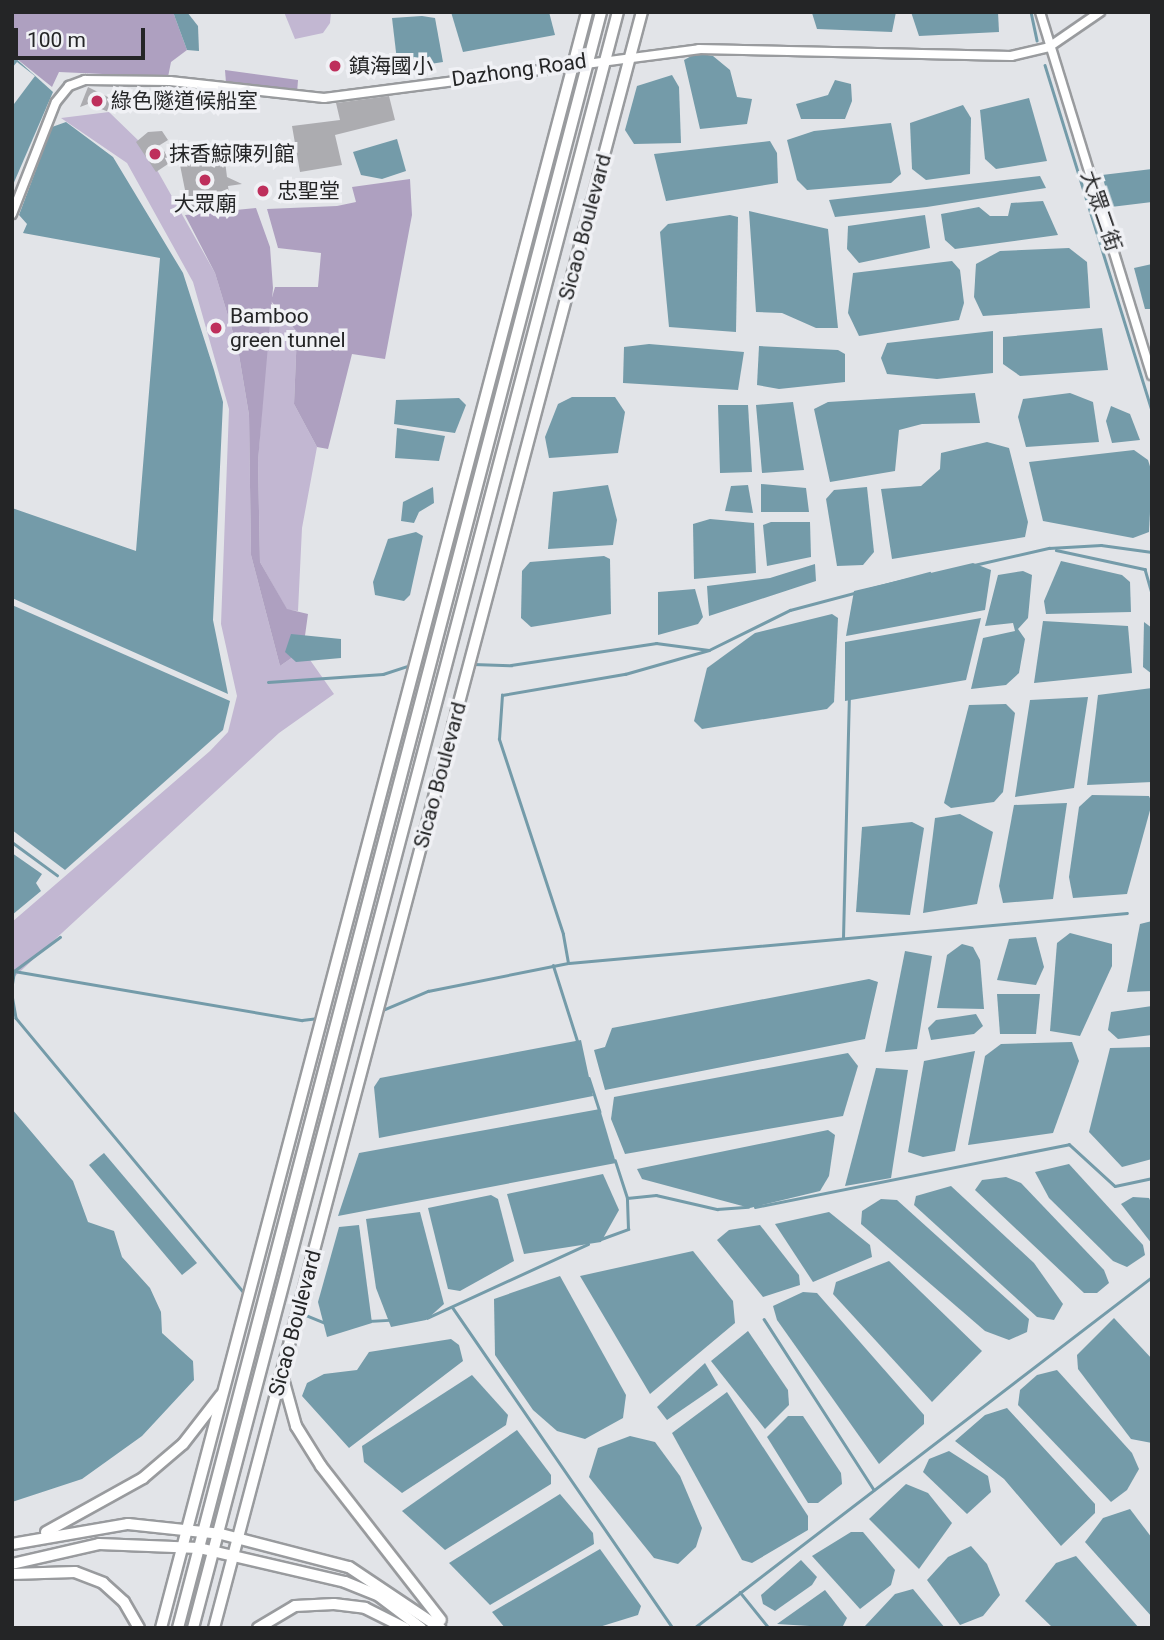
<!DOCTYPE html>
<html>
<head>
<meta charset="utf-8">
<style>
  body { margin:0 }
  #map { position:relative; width:1164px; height:1640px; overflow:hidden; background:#e2e4e8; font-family:Roboto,"Noto Sans TC",sans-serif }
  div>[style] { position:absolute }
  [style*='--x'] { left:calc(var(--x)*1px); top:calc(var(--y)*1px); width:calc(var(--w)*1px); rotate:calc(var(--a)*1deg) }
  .green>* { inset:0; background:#c2b7d2 }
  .forest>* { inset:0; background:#aea0c0 }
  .water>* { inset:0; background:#749ba9 }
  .pier>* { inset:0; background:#e2e4e8 }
  .stream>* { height:2.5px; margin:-1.25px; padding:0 1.25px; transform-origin:1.25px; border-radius:1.25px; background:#749ba9 }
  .building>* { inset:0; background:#acacb0 }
  .roads { filter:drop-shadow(2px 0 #999b9e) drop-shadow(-2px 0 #999b9e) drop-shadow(0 2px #999b9e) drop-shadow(0 -2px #999b9e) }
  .minor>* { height:8px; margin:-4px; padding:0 4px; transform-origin:4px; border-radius:4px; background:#fff }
  .tertiary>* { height:10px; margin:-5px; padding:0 5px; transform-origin:5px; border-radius:5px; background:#fff }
  .dots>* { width:19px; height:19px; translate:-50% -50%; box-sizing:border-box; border:4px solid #f0f1f5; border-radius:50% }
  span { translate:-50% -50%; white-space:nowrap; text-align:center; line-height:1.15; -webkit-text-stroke:7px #f0f1f5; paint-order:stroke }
  .poi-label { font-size:21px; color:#242526 }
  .left { translate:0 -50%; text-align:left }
  .street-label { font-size:21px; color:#242526 }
  .frame { position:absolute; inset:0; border:14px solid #242526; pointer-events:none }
  .scale { position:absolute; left:14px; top:28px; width:131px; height:32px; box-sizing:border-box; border:4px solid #242526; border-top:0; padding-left:9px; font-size:21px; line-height:24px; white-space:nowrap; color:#242526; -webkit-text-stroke:5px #f0f1f5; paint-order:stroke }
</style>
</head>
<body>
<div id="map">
  <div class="green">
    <div style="clip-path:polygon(284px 12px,331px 12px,330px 23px,323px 33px,295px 39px)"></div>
    <div style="clip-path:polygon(109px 112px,143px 145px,215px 273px,238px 349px,249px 415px,251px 555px,280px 666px,303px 650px,334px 694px,279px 733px,12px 979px,12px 922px,210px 751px,228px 732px,237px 696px,221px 624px,229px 409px,193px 282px,127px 163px,61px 118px)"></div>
    <div style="clip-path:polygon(270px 301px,297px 332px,294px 404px,317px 447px,302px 528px,298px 611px,287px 610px,260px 562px,258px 461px)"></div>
  </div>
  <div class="forest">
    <div style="clip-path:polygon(12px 12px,173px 12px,187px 50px,171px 62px,168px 77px,59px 72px,52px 87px,12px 55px)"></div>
    <div style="clip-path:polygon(225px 70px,298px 80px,297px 93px,226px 83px)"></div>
    <div style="clip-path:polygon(410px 179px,412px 215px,385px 359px,352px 354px,328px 449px,317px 447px,294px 404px,297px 332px,271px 301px,275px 287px,318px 287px,321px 253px,278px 248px,267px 209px,337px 206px,356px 202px,352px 187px)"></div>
    <div style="clip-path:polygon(256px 208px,270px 247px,273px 288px,258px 461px,260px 562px,287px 609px,308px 614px,303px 650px,280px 666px,251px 555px,249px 415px,238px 349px,215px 273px,185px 215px)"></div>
  </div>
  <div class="water">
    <div style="clip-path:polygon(173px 12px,187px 12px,198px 26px,199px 51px,187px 50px)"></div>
    <div style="clip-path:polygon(451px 12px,549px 12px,555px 35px,463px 52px)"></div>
    <div style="clip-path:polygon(896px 12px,892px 32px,817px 29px,812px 13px)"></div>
    <div style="clip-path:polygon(911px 12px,998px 12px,999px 32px,919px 36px)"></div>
    <div style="clip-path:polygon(422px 16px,435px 18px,443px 62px,398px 69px,392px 18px)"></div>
    <div style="clip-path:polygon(697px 53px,713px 56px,730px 70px,737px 97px,752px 99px,747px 124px,700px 129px,684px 60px)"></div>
    <div style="clip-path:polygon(12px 55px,53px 92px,12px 187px)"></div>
    <div style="clip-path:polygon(672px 75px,679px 87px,681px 143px,634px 144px,625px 130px,637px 86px)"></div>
    <div style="clip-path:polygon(835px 80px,851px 84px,852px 101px,845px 119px,801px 119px,796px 104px,828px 95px)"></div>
    <div style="clip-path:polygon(1029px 98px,1047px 161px,996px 169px,985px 159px,980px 110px)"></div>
    <div style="clip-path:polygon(963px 105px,971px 118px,970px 174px,926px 180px,912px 169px,910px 123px)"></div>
    <div style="clip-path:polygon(66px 122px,113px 157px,183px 273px,214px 370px,223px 402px,213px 620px,228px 694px,12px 598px,12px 508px,136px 551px,160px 258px,23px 233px,27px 224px,19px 215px,52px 127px)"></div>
    <div style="clip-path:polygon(891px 123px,901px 174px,891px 183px,807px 190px,797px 180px,787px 140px,814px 131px)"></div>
    <div style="clip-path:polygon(397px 139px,406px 171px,382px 179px,361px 175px,353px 152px)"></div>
    <div style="clip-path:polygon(770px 141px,777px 153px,778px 183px,666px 201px,654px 154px)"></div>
    <div style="clip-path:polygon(1152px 169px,1152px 202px,1111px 207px,1102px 175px)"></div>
    <div style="clip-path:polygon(1040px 176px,1046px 188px,927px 207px,835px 217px,829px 200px)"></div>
    <div style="clip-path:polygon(1043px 201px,1058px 235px,955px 249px,945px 240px,941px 214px,979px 207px,990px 216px,1008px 216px,1011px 203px)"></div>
    <div style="clip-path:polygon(749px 211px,828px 229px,838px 328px,816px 328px,782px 313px,756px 312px)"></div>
    <div style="clip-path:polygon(730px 215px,738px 217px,736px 332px,669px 327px,660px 232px,668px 224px)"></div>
    <div style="clip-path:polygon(925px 215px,930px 248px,859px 263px,847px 249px,848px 226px)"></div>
    <div style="clip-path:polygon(1069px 248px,1087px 262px,1090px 308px,983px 316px,974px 297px,976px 264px,1000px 251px)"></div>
    <div style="clip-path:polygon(952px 261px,960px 270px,964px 303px,959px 320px,859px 336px,848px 313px,853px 273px)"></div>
    <div style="clip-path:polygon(1152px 264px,1152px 309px,1145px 309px,1134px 268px)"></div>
    <div style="clip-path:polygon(1102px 328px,1108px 370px,1020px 376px,1003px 364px,1003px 337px)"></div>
    <div style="clip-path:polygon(993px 331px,993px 373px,937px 379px,887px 374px,881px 358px,887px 343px)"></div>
    <div style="clip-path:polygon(649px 344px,744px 352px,738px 390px,623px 383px,624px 347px)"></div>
    <div style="clip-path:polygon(759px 346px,838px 350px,845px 354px,845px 382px,779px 389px,757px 385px)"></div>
    <div style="clip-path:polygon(975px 393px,980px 423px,922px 424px,899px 430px,895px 471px,830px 482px,814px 409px,828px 402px)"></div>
    <div style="clip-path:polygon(1070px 393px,1093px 402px,1099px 442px,1026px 447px,1018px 417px,1023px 399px)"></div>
    <div style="clip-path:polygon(572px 397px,615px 397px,625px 412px,618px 453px,549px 458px,545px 437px,558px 404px)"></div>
    <div style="clip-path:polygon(459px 398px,466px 405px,455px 433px,394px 424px,396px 400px)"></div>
    <div style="clip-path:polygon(793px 402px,804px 470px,762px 473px,756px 405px)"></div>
    <div style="clip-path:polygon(718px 405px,748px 405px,752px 472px,720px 473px)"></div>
    <div style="clip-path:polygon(1111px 406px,1130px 414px,1140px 440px,1112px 443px,1106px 421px)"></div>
    <div style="clip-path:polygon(397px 428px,445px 436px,439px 461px,395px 458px)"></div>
    <div style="clip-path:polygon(987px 442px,1009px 448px,1028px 522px,1025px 537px,892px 559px,881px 489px,921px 486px,940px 469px,941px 453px)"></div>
    <div style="clip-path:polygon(1134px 450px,1148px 460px,1152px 473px,1149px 532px,1133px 538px,1043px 521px,1029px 462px)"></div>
    <div style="clip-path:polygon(761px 484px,806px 488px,809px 512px,761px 512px)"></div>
    <div style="clip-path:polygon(608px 485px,617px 520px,613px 545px,548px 549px,553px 492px)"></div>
    <div style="clip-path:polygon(748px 485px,753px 513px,725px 511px,731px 486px)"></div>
    <div style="clip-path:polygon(433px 487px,434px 503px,419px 512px,414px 523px,401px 521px,403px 502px)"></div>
    <div style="clip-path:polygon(867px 487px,874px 552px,863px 565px,837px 566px,826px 499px,834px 490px)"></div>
    <div style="clip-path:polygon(710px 519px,754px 523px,756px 573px,694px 579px,693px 524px)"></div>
    <div style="clip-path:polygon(771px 522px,810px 522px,811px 557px,767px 566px,763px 525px)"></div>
    <div style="clip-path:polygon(416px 532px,423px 536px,410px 595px,404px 601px,375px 595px,373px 582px,388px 539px)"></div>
    <div style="clip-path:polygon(604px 556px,610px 559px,611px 614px,531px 627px,521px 618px,522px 571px,530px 562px)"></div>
    <div style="clip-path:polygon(1061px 561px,1122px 575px,1130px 582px,1131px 612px,1046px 614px,1044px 601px)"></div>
    <div style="clip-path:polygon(973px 563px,991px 570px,985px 610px,846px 636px,854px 591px)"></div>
    <div style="clip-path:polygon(815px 564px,816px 581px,709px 616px,707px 586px,770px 578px)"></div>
    <div style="clip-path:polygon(1023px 571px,1032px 575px,1028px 618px,1018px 629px,1025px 639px,1019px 673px,1006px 685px,971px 689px,983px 638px,1015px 631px,1013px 623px,985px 626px,998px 575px)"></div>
    <div style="clip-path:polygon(695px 589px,703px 617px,698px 624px,658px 635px,658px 592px)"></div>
    <div style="clip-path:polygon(12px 605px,230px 701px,223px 730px,65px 870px,12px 830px)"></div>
    <div style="clip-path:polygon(832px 614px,838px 618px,834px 702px,827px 709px,702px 729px,694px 721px,707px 668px,755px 633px)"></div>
    <div style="clip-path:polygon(981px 618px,966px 680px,845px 701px,845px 642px)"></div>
    <div style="clip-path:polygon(1043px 621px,1128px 626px,1132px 673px,1034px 683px)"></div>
    <div style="clip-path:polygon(1144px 622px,1152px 628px,1152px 674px,1143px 667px)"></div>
    <div style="clip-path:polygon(291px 634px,341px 639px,341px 658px,296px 662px,285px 652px)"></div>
    <div style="clip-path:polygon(1152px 688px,1152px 782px,1087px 785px,1098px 695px)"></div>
    <div style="clip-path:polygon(1088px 697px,1074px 788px,1015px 797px,1030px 700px)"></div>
    <div style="clip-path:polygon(1006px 704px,1015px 713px,1003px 792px,994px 802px,951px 808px,944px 803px,969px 705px)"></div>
    <div style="clip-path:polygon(1092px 795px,1149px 796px,1152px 803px,1127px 894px,1073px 898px,1069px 877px,1079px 807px)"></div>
    <div style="clip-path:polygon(1067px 803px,1053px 899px,1003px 903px,999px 886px,1014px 805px)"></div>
    <div style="clip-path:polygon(960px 814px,993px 832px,977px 904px,923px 913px,935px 818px)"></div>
    <div style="clip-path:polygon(912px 822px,924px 828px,910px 915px,856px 912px,862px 827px)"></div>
    <div style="clip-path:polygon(12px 853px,42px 874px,36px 883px,41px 891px,12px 915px)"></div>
    <div style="clip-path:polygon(1152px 921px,1152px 991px,1127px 992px,1140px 924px)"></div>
    <div style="clip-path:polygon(1070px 933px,1112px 944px,1112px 966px,1080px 1036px,1050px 1031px,1057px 943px)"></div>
    <div style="clip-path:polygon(1036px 937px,1044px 967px,1036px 985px,997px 980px,1009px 939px)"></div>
    <div style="clip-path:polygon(962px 944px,973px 947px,980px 960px,984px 1009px,937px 1008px,947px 955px)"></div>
    <div style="clip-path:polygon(905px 951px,932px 956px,917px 1049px,885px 1052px)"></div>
    <div style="clip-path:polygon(869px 979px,878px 982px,865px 1039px,605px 1090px,594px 1050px,605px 1047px,612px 1028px)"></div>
    <div style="clip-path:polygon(997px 994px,1040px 994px,1036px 1034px,1000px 1034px)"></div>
    <div style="clip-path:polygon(1152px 1006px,1152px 1035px,1118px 1039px,1108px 1030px,1111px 1012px)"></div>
    <div style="clip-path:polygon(976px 1014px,983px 1026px,974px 1034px,931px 1040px,928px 1028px,936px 1020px)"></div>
    <div style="clip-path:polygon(581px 1040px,593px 1096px,379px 1138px,374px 1087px,380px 1078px)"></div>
    <div style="clip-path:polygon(1072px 1042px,1079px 1061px,1053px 1133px,968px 1145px,985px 1056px,1001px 1044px)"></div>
    <div style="clip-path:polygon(1152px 1047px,1152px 1159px,1122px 1167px,1089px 1132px,1110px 1048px)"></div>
    <div style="clip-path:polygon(975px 1051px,955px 1151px,923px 1157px,908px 1152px,924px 1061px)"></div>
    <div style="clip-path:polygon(848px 1053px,858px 1066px,843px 1116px,625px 1154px,611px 1119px,614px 1097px)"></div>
    <div style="clip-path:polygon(876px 1068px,908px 1070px,891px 1178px,845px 1186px)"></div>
    <div style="clip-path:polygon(12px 1109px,73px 1181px,88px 1222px,114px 1231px,122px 1257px,150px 1288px,161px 1312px,162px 1333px,193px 1361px,194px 1380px,142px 1436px,82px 1479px,12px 1502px)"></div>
    <div style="clip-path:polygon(600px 1109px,616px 1163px,338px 1216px,359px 1153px)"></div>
    <div style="clip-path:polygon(828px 1130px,835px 1135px,829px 1176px,820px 1191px,750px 1208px,642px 1179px,637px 1169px)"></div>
    <div style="clip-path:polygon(104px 1153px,197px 1263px,182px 1275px,89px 1165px)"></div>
    <div style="clip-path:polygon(1069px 1164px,1143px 1245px,1145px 1255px,1127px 1267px,1113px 1261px,1049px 1198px,1035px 1172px)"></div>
    <div style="clip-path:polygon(603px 1174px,619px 1210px,601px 1242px,524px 1254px,507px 1194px)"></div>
    <div style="clip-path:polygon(1006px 1177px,1021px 1183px,1104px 1270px,1109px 1283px,1097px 1293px,1084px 1293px,975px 1190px,982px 1180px)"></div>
    <div style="clip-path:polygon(951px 1186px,1034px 1263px,1063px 1304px,1054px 1320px,1037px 1317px,914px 1205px,916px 1196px)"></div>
    <div style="clip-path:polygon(491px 1195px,498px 1199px,514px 1261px,460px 1291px,448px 1289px,428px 1208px)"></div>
    <div style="clip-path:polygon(1133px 1197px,1149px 1198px,1152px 1204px,1152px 1244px,1121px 1204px)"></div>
    <div style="clip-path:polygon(881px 1199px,897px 1200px,1029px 1319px,1027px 1332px,1009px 1340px,985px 1331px,861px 1224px,862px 1211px)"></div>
    <div style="clip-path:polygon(420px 1212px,444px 1304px,426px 1320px,391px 1327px,376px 1288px,366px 1219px)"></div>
    <div style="clip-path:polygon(829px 1212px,870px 1245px,872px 1257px,813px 1282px,775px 1224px)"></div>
    <div style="clip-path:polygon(359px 1225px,372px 1323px,327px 1337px,318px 1302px,339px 1227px)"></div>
    <div style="clip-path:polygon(760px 1225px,799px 1275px,800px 1285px,763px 1297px,717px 1240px,729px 1230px)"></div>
    <div style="clip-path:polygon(693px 1251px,733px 1301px,735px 1323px,650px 1394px,580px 1276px)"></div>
    <div style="clip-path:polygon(889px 1261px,982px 1351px,932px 1402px,833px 1294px,836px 1282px)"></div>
    <div style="clip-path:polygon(560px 1276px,626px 1395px,623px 1418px,585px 1439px,557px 1431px,533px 1410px,495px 1355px,494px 1299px)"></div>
    <div style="clip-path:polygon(803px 1292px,817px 1293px,924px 1415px,924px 1424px,879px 1464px,777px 1320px,773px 1306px)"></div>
    <div style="clip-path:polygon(1114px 1318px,1152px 1359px,1152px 1443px,1131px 1439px,1078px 1369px,1077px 1355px)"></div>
    <div style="clip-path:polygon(748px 1331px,788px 1390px,789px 1405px,765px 1429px,711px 1361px)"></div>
    <div style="clip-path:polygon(451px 1339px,459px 1345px,463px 1361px,349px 1448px,302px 1396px,307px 1383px,324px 1374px,357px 1370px,369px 1352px)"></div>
    <div style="clip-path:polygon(705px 1363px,718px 1385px,667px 1420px,657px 1407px)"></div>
    <div style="clip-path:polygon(1057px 1370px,1132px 1453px,1139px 1469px,1127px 1490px,1111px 1502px,1018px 1405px,1020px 1390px,1037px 1375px)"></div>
    <div style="clip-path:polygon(472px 1375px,508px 1415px,506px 1425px,402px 1493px,364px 1462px,362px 1446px)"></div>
    <div style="clip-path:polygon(727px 1392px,808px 1516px,808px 1530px,752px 1563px,742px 1560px,672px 1433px)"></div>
    <div style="clip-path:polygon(1007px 1408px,1095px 1504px,1095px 1513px,1061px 1546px,1004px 1479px,955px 1441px,985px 1415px)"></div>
    <div style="clip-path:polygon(788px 1416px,803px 1416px,841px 1473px,842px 1484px,818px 1503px,808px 1503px,767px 1437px)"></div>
    <div style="clip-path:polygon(517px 1430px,551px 1475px,551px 1484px,445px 1550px,402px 1511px)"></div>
    <div style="clip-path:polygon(630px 1436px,655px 1442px,680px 1476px,702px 1528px,696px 1547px,678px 1564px,654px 1558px,589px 1477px,598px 1448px)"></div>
    <div style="clip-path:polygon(949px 1451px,988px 1476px,991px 1492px,967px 1514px,923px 1472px,929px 1459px)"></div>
    <div style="clip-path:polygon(906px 1484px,928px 1493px,952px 1523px,919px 1569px,869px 1519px)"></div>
    <div style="clip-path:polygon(560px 1494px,593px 1533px,594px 1544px,490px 1605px,449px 1563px)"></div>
    <div style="clip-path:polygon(1130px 1509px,1152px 1538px,1152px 1617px,1085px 1542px,1103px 1518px)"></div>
    <div style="clip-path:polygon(851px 1532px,863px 1532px,895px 1570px,891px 1585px,860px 1609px,812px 1556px)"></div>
    <div style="clip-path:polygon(971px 1546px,987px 1564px,1000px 1595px,983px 1616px,960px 1625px,927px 1580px,948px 1557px)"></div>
    <div style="clip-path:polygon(600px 1549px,641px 1606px,638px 1615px,596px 1628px,505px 1628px,492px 1612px)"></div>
    <div style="clip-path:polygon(1076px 1556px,1139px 1628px,1053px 1628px,1025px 1601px,1056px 1563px)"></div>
    <div style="clip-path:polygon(801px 1560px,817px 1577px,812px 1585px,775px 1611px,763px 1604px,761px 1595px)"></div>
    <div style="clip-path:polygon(913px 1589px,945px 1628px,865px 1626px,895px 1594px)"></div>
    <div style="clip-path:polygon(825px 1590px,847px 1618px,842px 1628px,777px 1624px)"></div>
  </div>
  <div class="pier">
    <div style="clip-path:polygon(17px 62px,35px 76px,14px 104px,12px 68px)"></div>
  </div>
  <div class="stream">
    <div style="--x:1031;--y:12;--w:29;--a:78"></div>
    <div style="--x:1045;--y:65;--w:361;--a:72.8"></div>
    <div style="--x:12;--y:232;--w:9;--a:90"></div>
    <div style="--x:1056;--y:550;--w:91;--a:12.1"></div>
    <div style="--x:1145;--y:569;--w:25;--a:74"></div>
    <div style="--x:974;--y:565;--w:77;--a:-12.8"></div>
    <div style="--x:1049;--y:548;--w:52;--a:-3.3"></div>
    <div style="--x:1101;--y:545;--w:51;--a:7.8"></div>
    <div style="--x:473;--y:664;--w:38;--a:2"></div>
    <div style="--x:511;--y:665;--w:147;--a:-8.6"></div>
    <div style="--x:656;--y:643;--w:53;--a:7.5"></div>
    <div style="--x:709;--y:650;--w:90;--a:-26.3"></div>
    <div style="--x:790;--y:610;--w:144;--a:-14.9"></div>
    <div style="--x:268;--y:682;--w:115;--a:-4"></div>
    <div style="--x:383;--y:674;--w:28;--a:-18"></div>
    <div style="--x:12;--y:842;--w:56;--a:36.3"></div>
    <div style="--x:843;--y:938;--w:241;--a:-88.6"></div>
    <div style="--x:569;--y:963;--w:560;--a:-5.12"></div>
    <div style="--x:14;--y:971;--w:292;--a:9.7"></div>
    <div style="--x:302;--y:1020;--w:16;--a:-7"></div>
    <div style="--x:12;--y:984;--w:13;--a:-81"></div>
    <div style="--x:14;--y:971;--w:57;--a:-36.5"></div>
    <div style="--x:12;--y:995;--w:23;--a:80"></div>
    <div style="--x:16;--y:1018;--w:355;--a:50.3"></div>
    <div style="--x:383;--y:1010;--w:49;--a:-22.9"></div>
    <div style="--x:428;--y:991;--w:127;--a:-11.3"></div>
    <div style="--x:577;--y:1041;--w:79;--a:-107.7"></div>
    <div style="--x:553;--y:966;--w:15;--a:-11"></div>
    <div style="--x:568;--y:963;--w:29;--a:-100"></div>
    <div style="--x:563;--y:934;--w:205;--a:-108.2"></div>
    <div style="--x:499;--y:739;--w:44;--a:-86.1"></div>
    <div style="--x:502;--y:695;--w:125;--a:-9.7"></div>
    <div style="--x:625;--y:674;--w:87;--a:-15.9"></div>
    <div style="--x:589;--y:1078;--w:35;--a:72"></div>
    <div style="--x:627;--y:1198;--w:29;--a:-6"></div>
    <div style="--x:656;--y:1195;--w:63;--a:12.9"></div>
    <div style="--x:717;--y:1209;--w:31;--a:-4"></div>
    <div style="--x:755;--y:1207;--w:320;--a:-11.3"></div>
    <div style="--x:1069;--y:1144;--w:62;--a:42.4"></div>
    <div style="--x:1115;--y:1186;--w:38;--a:-12"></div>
    <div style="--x:601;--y:1239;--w:29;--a:-20"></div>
    <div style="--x:628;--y:1229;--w:31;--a:-92"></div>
    <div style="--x:627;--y:1198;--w:39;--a:-108"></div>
    <div style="--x:453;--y:1308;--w:388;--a:55.5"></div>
    <div style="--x:303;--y:1314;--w:22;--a:22"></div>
    <div style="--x:427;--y:1318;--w:177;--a:-24.7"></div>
    <div style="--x:764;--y:1319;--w:203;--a:57.2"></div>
    <div style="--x:368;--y:1321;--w:21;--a:-3"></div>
    <div style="--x:740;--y:1592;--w:46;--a:51.1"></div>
    <div style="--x:694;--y:1628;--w:577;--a:-37.47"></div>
  </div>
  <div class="building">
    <div style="clip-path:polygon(88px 87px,114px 100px,109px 112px,88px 104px,80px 107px)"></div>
    <div style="clip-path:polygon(389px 96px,395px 120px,335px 135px,342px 165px,300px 172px,292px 126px,340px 120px,336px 103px)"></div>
    <div style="clip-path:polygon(162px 131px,168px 140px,147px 153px,164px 151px,171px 162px,156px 172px,136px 142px,148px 132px)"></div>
    <div style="clip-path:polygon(223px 145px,227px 177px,242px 184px,228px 186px,231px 209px,189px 210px,177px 150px)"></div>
  </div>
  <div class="roads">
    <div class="minor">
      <div style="--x:1040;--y:12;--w:380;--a:72.9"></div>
      <div style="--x:12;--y:214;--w:120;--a:-68.6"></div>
      <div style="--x:56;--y:102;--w:21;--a:-51"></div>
      <div style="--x:69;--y:86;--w:17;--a:-21"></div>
      <div style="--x:85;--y:80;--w:85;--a:0.7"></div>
      <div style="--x:170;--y:81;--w:155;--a:6.3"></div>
      <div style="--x:324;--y:98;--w:378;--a:-7.4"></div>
      <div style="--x:699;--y:49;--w:312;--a:1.3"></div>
      <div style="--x:1011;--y:56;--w:39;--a:-13"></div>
      <div style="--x:1049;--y:47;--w:62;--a:-34.5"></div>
    </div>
    <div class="tertiary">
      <div style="--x:282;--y:1375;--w:53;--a:74.6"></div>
      <div style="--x:296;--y:1426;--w:47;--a:58"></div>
      <div style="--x:321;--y:1466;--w:195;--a:52.1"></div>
      <div style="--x:46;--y:1532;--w:111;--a:-29.1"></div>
      <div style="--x:143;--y:1478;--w:52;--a:-40.4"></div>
      <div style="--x:183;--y:1444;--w:62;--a:-52.2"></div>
      <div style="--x:12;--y:1544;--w:118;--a:-9.8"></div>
      <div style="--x:128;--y:1524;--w:94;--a:6.1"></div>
      <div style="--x:221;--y:1534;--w:132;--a:14.5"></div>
      <div style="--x:349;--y:1567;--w:110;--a:33.8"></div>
      <div style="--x:12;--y:1564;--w:89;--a:-12.9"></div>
      <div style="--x:99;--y:1544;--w:100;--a:2.3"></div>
      <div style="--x:199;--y:1548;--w:150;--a:13.1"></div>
      <div style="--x:345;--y:1582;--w:37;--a:22"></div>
      <div style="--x:379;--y:1596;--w:53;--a:37.3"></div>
      <div style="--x:12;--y:1574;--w:63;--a:-1.8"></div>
      <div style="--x:75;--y:1572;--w:30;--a:21"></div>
      <div style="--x:103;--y:1583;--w:28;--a:42"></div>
      <div style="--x:124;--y:1602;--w:30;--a:60"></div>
      <div style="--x:161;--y:1628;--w:1671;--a:-75.23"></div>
      <div style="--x:178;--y:1628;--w:1670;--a:-75.33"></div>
      <div style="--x:193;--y:1628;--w:1671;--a:-75.27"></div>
      <div style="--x:214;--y:1628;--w:1672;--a:-75.17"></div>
      <div style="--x:258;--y:1628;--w:43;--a:-30.7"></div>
      <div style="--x:295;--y:1606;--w:39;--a:-3"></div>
      <div style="--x:334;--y:1604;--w:31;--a:7"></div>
      <div style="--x:365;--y:1608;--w:45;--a:26.6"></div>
    </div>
  </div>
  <div class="dots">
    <div style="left:335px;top:66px;background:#be2f5c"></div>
    <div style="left:97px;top:101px;background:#be2f5c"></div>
    <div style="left:155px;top:154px;background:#be2f5c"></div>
    <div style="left:205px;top:180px;background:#be2f5c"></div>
    <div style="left:263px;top:191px;background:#be2f5c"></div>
    <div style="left:216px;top:328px;background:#be2f5c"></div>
  </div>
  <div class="poi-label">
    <span class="left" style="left:349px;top:66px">鎮海國小</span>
    <span class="left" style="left:111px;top:101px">綠色隧道候船室</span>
    <span class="left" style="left:169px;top:154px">抹香鯨陳列館</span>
    <span class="left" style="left:277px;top:191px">忠聖堂</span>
    <span style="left:205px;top:204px">大眾廟</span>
    <span class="left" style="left:230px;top:328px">Bamboo<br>green tunnel</span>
  </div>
  <div class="street-label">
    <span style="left:519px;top:70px;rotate:-8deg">Dazhong Road</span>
    <span style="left:1101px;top:211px;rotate:71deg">大眾二街</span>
    <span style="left:585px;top:227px;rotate:-75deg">Sicao Boulevard</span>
    <span style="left:440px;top:775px;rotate:-75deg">Sicao Boulevard</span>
    <span style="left:295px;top:1323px;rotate:-75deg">Sicao Boulevard</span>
  </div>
  <div class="frame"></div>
  <div class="scale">100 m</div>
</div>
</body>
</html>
